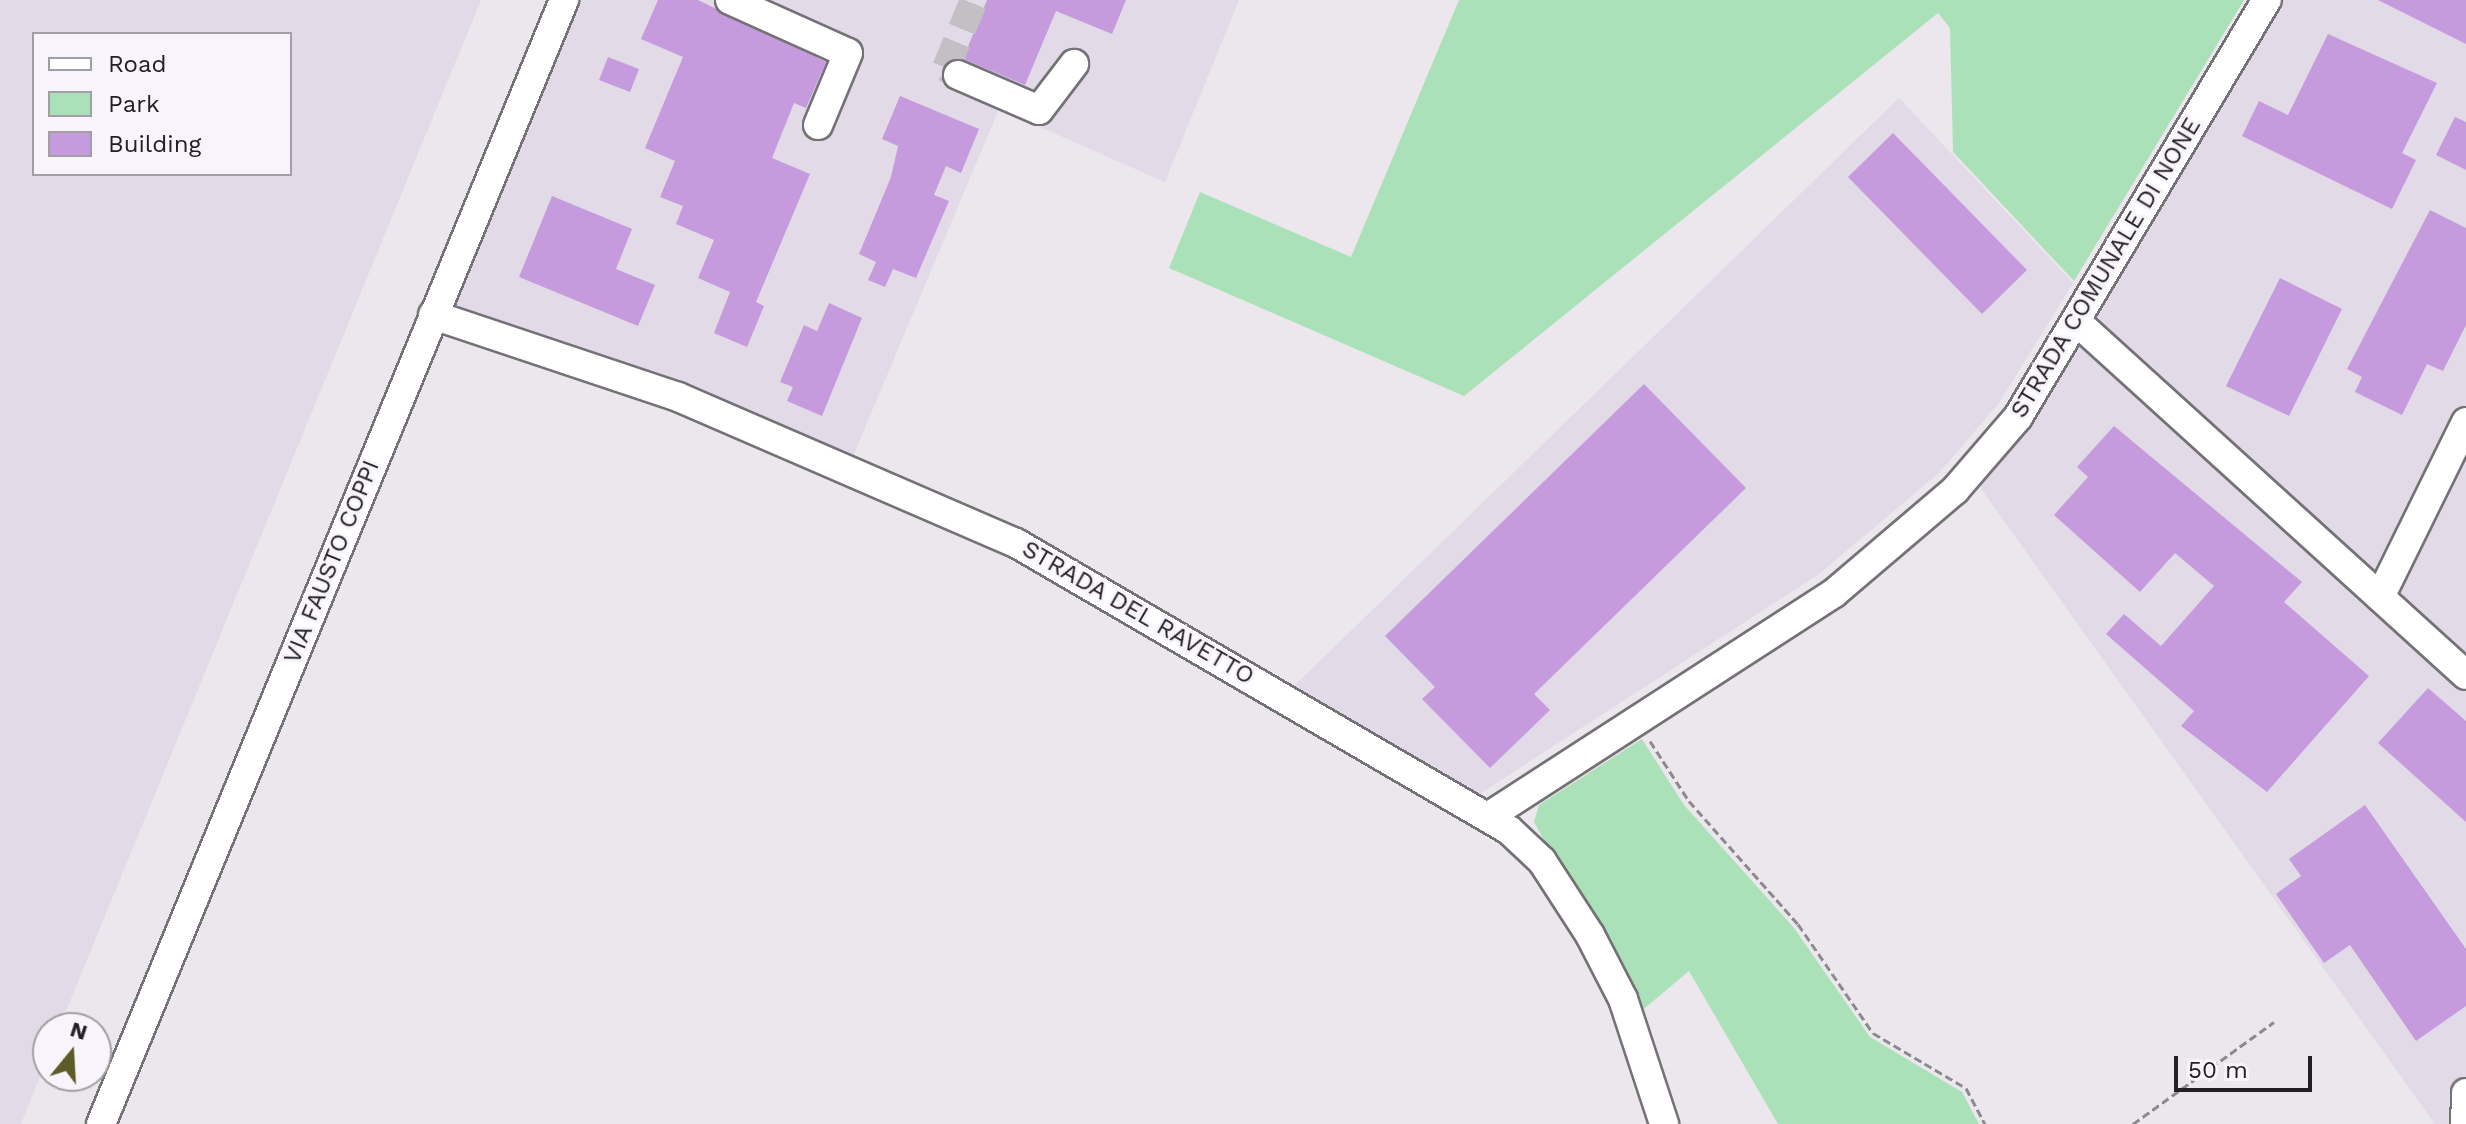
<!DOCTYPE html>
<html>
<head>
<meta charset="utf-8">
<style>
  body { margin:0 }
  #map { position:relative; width:2466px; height:1124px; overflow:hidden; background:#ebe7ed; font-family:"Work Sans",sans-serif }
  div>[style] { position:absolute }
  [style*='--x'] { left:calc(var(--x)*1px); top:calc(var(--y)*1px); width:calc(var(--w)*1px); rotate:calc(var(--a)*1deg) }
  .built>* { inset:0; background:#e2dae7 }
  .green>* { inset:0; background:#abe1b9 }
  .building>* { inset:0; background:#c59bdd }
  .minor-tunnel>* { height:28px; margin-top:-14px; transform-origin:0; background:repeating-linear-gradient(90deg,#c3bfc4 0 28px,transparent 0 42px) }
  .path>* { height:3px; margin-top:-1.5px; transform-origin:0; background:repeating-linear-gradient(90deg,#8d8a8e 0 8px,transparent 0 12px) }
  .roads { filter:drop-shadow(2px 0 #757277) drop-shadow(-2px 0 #757277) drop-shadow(0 2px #757277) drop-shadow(0 -2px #757277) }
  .minor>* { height:28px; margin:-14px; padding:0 14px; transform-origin:14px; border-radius:14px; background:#fff }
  span { translate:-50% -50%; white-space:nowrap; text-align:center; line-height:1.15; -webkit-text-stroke:6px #f8f4fb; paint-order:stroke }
  .street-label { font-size:24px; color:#222022 }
  .legend { position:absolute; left:32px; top:32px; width:260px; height:144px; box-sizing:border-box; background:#f8f4fb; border:2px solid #a29fa4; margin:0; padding:10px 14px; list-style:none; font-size:24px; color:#222022 }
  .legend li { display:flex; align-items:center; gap:16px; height:40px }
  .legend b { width:40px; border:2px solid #a29fa4 }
  .north { position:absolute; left:32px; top:1012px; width:80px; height:80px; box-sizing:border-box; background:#f8f4fb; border:2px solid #a29fa4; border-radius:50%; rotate:18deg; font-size:22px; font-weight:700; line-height:32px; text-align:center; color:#222022 }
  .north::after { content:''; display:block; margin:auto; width:28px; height:36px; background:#5d5b28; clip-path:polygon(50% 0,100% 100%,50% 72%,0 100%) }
  .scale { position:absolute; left:2174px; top:1056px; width:138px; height:36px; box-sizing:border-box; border:4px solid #222022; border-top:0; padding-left:10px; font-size:24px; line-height:28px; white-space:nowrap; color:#222022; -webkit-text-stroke:6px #f8f4fb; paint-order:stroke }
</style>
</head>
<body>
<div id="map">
  <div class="built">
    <div style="clip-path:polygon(evenodd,0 0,481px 0,59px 1028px,48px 1028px,48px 1056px,21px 1124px,0 1124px,0 0,34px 34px,290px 34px,290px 174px,34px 174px,34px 34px)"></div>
    <div style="clip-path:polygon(582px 0,1239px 0,1165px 182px,999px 109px,851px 461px,453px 312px)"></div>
    <div style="clip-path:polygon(2285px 0,2466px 0,2466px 1124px,2435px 1124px,1979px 486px,2030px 426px)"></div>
    <div style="clip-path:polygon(1899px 98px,2073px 283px,1999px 403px,1939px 473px,1819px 574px,1475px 797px,1290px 690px)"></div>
  </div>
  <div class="green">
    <div style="clip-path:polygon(1459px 0,2244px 0,2074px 281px,1953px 152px,1950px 28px,1938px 13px,1464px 396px,1169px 268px,1200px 192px,1351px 257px)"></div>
    <div style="clip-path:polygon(1642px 739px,1684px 805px,1794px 928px,1870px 1037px,1962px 1092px,1979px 1124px,1778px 1124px,1689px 971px,1639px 1013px,1534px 822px,1539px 805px)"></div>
  </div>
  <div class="building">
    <div style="clip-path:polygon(658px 0,698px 0,826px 62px,806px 108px,794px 103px,772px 158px,810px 174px,756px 302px,764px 306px,747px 347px,714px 333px,730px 292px,698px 278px,714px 240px,676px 224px,683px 206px,660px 197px,675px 161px,645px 148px,683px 57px,641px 39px)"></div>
    <div style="clip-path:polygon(987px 0,1126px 0,1112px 34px,1056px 11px,1025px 85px,963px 59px)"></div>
    <div style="clip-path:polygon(2378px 0,2466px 0,2466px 44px)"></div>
    <div style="clip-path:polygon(2328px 34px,2437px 83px,2402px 153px,2416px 160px,2392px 209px,2242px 136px,2259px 101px,2288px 115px)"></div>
    <div style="clip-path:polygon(608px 57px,639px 69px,630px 92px,599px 80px)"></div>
    <div style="clip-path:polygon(900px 96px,979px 129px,961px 173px,946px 166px,934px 195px,949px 201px,916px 278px,893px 269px,885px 287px,868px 280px,876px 262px,859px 254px,891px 177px,898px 146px,882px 139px)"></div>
    <div style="clip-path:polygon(2455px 117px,2466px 122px,2466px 170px,2436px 155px)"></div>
    <div style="clip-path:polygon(1893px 133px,2027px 270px,1982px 314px,1848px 177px)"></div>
    <div style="clip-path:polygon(552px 196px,632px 229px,616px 269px,655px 285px,638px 326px,519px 277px)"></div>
    <div style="clip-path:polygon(2430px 210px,2466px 228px,2466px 325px,2443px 371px,2427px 364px,2402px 415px,2355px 392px,2362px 377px,2347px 369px)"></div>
    <div style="clip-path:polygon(2280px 278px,2342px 309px,2289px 416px,2226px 386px)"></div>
    <div style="clip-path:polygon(829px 303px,862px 318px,822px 416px,787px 401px,793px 387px,780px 382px,804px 325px,817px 331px)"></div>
    <div style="clip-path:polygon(1644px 384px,1746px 488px,1534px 694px,1550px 710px,1490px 768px,1422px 699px,1435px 687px,1385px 636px)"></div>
    <div style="clip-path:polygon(2114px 426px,2302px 582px,2284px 602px,2369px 676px,2267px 792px,2181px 726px,2194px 711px,2106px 634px,2124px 614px,2161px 646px,2214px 586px,2175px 553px,2140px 592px,2054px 515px,2088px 477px,2077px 467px)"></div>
    <div style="clip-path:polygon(2428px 688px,2466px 721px,2466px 822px,2378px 743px)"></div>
    <div style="clip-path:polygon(2365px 805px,2466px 949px,2466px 1006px,2416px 1041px,2350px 945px,2324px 963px,2276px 894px,2301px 876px,2289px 859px)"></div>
  </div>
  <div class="minor-tunnel">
    <div style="--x:958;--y:75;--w:14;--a:-150"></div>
    <div style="--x:946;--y:68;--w:74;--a:-67.6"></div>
  </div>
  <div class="path">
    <div style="--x:1650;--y:741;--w:72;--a:57"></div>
    <div style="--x:1689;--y:801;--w:164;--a:48.5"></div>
    <div style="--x:1798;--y:924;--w:132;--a:55.5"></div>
    <div style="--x:1873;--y:1033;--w:108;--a:30.6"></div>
    <div style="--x:1966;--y:1088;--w:41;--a:62.2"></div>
    <div style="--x:2133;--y:1124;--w:174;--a:-35.9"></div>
  </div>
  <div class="roads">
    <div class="minor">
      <div style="--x:730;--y:0;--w:129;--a:24.2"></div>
      <div style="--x:848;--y:53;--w:78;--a:112.6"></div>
      <div style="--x:958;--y:75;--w:88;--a:23.4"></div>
      <div style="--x:1039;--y:110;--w:58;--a:-52.7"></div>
      <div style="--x:433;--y:315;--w:258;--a:18.5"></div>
      <div style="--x:678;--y:397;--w:368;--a:23.4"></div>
      <div style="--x:1016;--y:543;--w:570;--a:30.21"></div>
      <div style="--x:1509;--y:830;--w:45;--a:43.2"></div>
      <div style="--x:1542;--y:861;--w:88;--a:57"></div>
      <div style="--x:1590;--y:935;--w:72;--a:62.7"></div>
      <div style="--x:1623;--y:999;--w:132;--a:71.8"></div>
      <div style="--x:2077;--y:322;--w:525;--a:42.22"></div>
      <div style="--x:2380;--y:597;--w:195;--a:-63.8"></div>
      <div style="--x:1488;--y:817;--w:412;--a:-32.9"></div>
      <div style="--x:1834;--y:593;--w:159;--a:-40.4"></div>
      <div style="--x:1955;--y:490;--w:96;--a:-49.2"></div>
      <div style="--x:2018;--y:417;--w:486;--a:-59.2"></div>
      <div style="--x:101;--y:1124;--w:1216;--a:-67.61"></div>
      <div style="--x:2465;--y:1124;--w:31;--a:-88"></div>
    </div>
  </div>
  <div class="street-label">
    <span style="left:2106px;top:268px;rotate:-59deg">STRADA COMUNALE DI NONE</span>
    <span style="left:332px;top:562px;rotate:-68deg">VIA FAUSTO COPPI</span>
    <span style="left:1138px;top:613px;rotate:30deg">STRADA DEL RAVETTO</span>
  </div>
  <ul class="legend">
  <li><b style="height:10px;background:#fff"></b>Road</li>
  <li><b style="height:22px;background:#abe1b9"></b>Park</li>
  <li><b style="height:22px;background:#c59bdd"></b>Building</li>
  </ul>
  <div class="north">N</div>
  <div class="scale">50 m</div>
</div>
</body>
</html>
